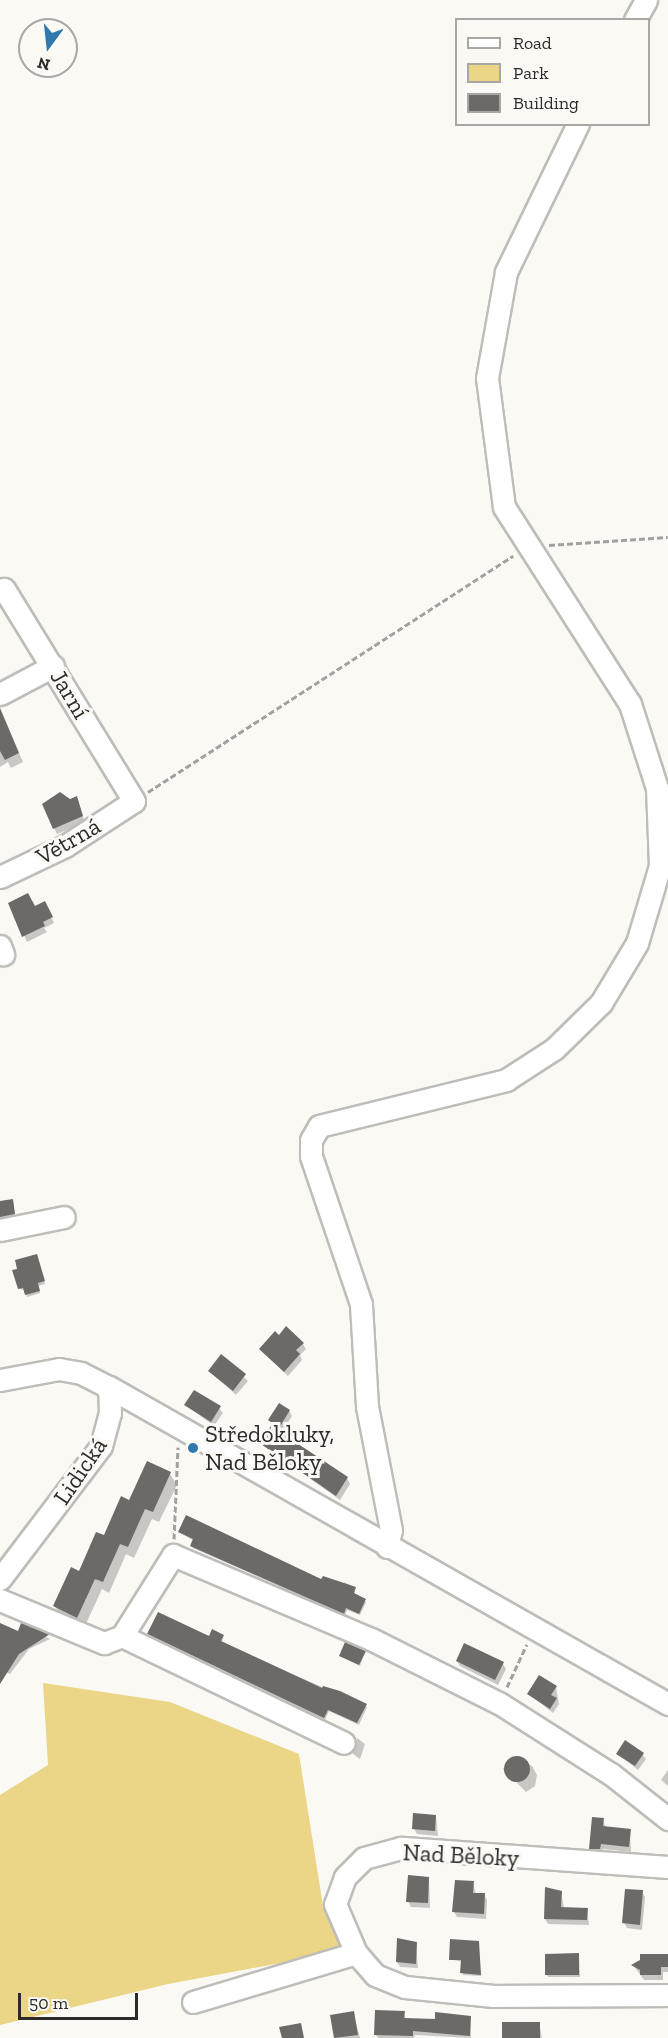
<!DOCTYPE html>
<html>
<head>
<meta charset="utf-8">
<style>
  body { margin:0 }
  #map { position:relative; width:668px; height:2038px; overflow:hidden; background:#faf9f4; font-family:"Zilla Slab",serif }
  div>[style] { position:absolute }
  [style*='--x'] { left:calc(var(--x)*1px); top:calc(var(--y)*1px); width:calc(var(--w)*1px); rotate:calc(var(--a)*1deg) }
  .green>* { inset:0; background:#ebd587 }
  .shadow>* { inset:0; background:#0003 }
  .building>* { inset:0; background:#6b6a67 }
  .round { border-radius:50% }
  .path>* { height:3px; margin-top:-1.5px; transform-origin:0; background:repeating-linear-gradient(90deg,#a2a19e 0 6px,transparent 0 9px) }
  .roads { filter:drop-shadow(2px 0 #bebdb9) drop-shadow(-2px 0 #bebdb9) drop-shadow(0 2px #bebdb9) drop-shadow(0 -2px #bebdb9) }
  .minor>* { height:21px; margin:-10.5px; padding:0 10.5px; transform-origin:10.5px; border-radius:10.5px; background:#fff }
  .dots>* { width:16px; height:16px; translate:-50% -50%; box-sizing:border-box; border:3px solid #faf9f4; border-radius:50% }
  span { translate:-50% -50%; white-space:nowrap; text-align:center; line-height:1.15; -webkit-text-stroke:6px #faf9f4; paint-order:stroke }
  .street-label { font-size:24px; color:#2c2b2a }
  .poi-label { font-size:24px; color:#2c2b2a }
  .left { translate:0 -50%; text-align:left }
  .legend { position:absolute; left:455px; top:18px; width:195px; height:108px; box-sizing:border-box; background:#faf9f4; border:2px solid #a8a7a3; margin:0; padding:8px 10px; list-style:none; font-size:18px; color:#2c2b2a }
  .legend li { display:flex; align-items:center; gap:12px; height:30px }
  .legend b { width:30px; border:2px solid #a8a7a3 }
  .north { position:absolute; left:18px; top:18px; width:60px; height:60px; box-sizing:border-box; background:#faf9f4; border:2px solid #a8a7a3; border-radius:50%; rotate:195deg; font-size:16px; font-weight:700; line-height:24px; text-align:center; color:#2c2b2a }
  .north::after { content:''; display:block; margin:auto; width:21px; height:27px; background:#3178ad; clip-path:polygon(50% 0,100% 100%,50% 72%,0 100%) }
  .scale { position:absolute; left:18px; top:1993px; width:120px; height:27px; box-sizing:border-box; border:3px solid #2c2b2a; border-top:0; padding-left:8px; font-size:18px; line-height:21px; white-space:nowrap; color:#2c2b2a; -webkit-text-stroke:4px #faf9f4; paint-order:stroke }
</style>
</head>
<body>
<div id="map">
  <div class="green">
    <div style="clip-path:polygon(43px 1683px,170px 1702px,299px 1754px,323px 1906px,345px 1951px,168px 1984px,0 2025px,0 1795px,48px 1765px)"></div>
  </div>
  <div class="shadow">
    <div style="clip-path:polygon(7px 725px,23px 762px,11px 768px,8px 762px,0 767px,0 728px)"></div>
    <div style="clip-path:polygon(76px 798px,85px 822px,57px 834px,54px 828px,70px 801px)"></div>
    <div style="clip-path:polygon(10px 903px,47px 908px,54px 923px,44px 928px,47px 932px,27px 942px)"></div>
    <div style="clip-path:polygon(0 1202px,13px 1203px,15px 1216px,0 1219px)"></div>
    <div style="clip-path:polygon(38px 1258px,45px 1284px,38px 1286px,40px 1293px,27px 1297px,25px 1290px,19px 1289px)"></div>
    <div style="clip-path:polygon(279px 1337px,303px 1344px,306px 1349px,300px 1355px,302px 1360px,288px 1376px,261px 1349px)"></div>
    <div style="clip-path:polygon(222px 1356px,248px 1381px,236px 1395px,210px 1371px)"></div>
    <div style="clip-path:polygon(186px 1405px,219px 1408px,223px 1413px,214px 1426px)"></div>
    <div style="clip-path:polygon(289px 1411px,292px 1416px,281px 1434px,347px 1478px,350px 1484px,340px 1500px,260px 1443px,280px 1434px,270px 1420px)"></div>
    <div style="clip-path:polygon(170px 1474px,177px 1485px,159px 1522px,152px 1519px,134px 1558px,126px 1554px,109px 1593px,102px 1589px,84px 1628px,61px 1618px,55px 1606px,130px 1502px)"></div>
    <div style="clip-path:polygon(179px 1532px,322px 1581px,343px 1586px,344px 1582px,355px 1588px,354px 1595px,366px 1602px,360px 1615px,347px 1610px,345px 1615px,193px 1548px,194px 1541px)"></div>
    <div style="clip-path:polygon(0 1625px,19px 1632px,22px 1625px,50px 1639px,29px 1649px,10px 1674px,0 1669px)"></div>
    <div style="clip-path:polygon(149px 1634px,223px 1636px,222px 1643px,367px 1707px,359px 1725px,329px 1711px,325px 1720px)"></div>
    <div style="clip-path:polygon(365px 1652px,360px 1666px,341px 1656px)"></div>
    <div style="clip-path:polygon(457px 1661px,503px 1664px,506px 1669px,498px 1685px,460px 1666px)"></div>
    <div style="clip-path:polygon(556px 1687px,559px 1704px,553px 1713px,529px 1694px)"></div>
    <div style="clip-path:polygon(357px 1738px,365px 1744px,360px 1759px,353px 1754px)"></div>
    <div style="clip-path:polygon(618px 1754px,642px 1754px,646px 1759px,638px 1770px)"></div>
    <div style="clip-path:polygon(512px 1756px,532px 1766px,537px 1775px,535px 1786px,526px 1792px,503px 1769px)"></div>
    <div style="clip-path:polygon(668px 1770px,668px 1786px,661px 1780px)"></div>
    <div style="clip-path:polygon(436px 1816px,438px 1836px,417px 1834px,414px 1829px)"></div>
    <div style="clip-path:polygon(603px 1820px,606px 1828px,630px 1830px,631px 1852px,603px 1849px,603px 1854px,593px 1854px,590px 1848px)"></div>
    <div style="clip-path:polygon(429px 1878px,430px 1908px,411px 1907px,408px 1901px)"></div>
    <div style="clip-path:polygon(473px 1883px,476px 1894px,484px 1895px,487px 1900px,486px 1919px,457px 1917px,454px 1912px)"></div>
    <div style="clip-path:polygon(561px 1892px,564px 1908px,587px 1909px,589px 1925px,548px 1924px,545px 1919px)"></div>
    <div style="clip-path:polygon(642px 1892px,645px 1897px,642px 1930px,627px 1928px,624px 1923px)"></div>
    <div style="clip-path:polygon(416px 1943px,418px 1968px,400px 1967px,397px 1962px)"></div>
    <div style="clip-path:polygon(478px 1943px,481px 1976px,463px 1975px,462px 1962px,450px 1959px)"></div>
    <div style="clip-path:polygon(579px 1955px,580px 1977px,548px 1977px,547px 1974px)"></div>
    <div style="clip-path:polygon(668px 1956px,668px 1972px,663px 1972px,663px 1980px,644px 1980px,633px 1965px)"></div>
    <div style="clip-path:polygon(353px 2012px,360px 2038px,336px 2038px,332px 2017px)"></div>
    <div style="clip-path:polygon(404px 2012px,406px 2020px,470px 2017px,471px 2038px,415px 2035px,414px 2038px,378px 2038px,376px 2035px)"></div>
    <div style="clip-path:polygon(539px 2023px,542px 2038px,504px 2038px)"></div>
  </div>
  <div class="building">
    <div style="clip-path:polygon(0 708px,19px 753px,5px 760px,0 751px)"></div>
    <div style="clip-path:polygon(60px 792px,70px 799px,77px 796px,83px 816px,53px 829px,42px 804px)"></div>
    <div style="clip-path:polygon(28px 893px,35px 906px,45px 901px,53px 917px,43px 922px,45px 926px,22px 937px,8px 903px)"></div>
    <div style="clip-path:polygon(13px 1199px,15px 1214px,0 1217px,0 1201px)"></div>
    <div style="clip-path:polygon(37px 1254px,45px 1281px,38px 1283px,40px 1291px,25px 1295px,23px 1288px,18px 1289px,12px 1270px,17px 1269px,15px 1260px)"></div>
    <div style="clip-path:polygon(286px 1326px,304px 1343px,296px 1350px,300px 1354px,284px 1372px,259px 1349px,275px 1331px,279px 1335px)"></div>
    <div style="clip-path:polygon(221px 1354px,246px 1374px,233px 1391px,208px 1371px)"></div>
    <div style="clip-path:polygon(194px 1390px,221px 1406px,211px 1422px,184px 1405px)"></div>
    <div style="clip-path:polygon(279px 1403px,290px 1410px,279px 1428px,268px 1420px)"></div>
    <div style="clip-path:polygon(271px 1426px,348px 1477px,336px 1496px,258px 1442px)"></div>
    <div style="clip-path:polygon(147px 1461px,171px 1472px,153px 1512px,145px 1509px,128px 1547px,120px 1544px,103px 1582px,95px 1579px,77px 1618px,53px 1606px,71px 1567px,79px 1571px,96px 1532px,104px 1535px,121px 1496px,129px 1500px)"></div>
    <div style="clip-path:polygon(186px 1515px,321px 1579px,323px 1576px,356px 1587px,354px 1593px,366px 1599px,359px 1614px,346px 1608px,344px 1614px,190px 1546px,193px 1539px,178px 1532px)"></div>
    <div style="clip-path:polygon(158px 1612px,209px 1636px,212px 1629px,224px 1635px,221px 1641px,322px 1688px,323px 1686px,340px 1691px,367px 1704px,357px 1723px,328px 1710px,324px 1718px,147px 1634px)"></div>
    <div style="clip-path:polygon(0 1623px,18px 1631px,21px 1623px,50px 1634px,19px 1654px,0 1684px)"></div>
    <div style="clip-path:polygon(345px 1642px,366px 1651px,359px 1665px,339px 1656px)"></div>
    <div style="clip-path:polygon(464px 1643px,504px 1662px,495px 1680px,456px 1661px)"></div>
    <div style="clip-path:polygon(539px 1675px,557px 1686px,551px 1695px,557px 1698px,550px 1709px,527px 1694px)"></div>
    <div style="clip-path:polygon(625px 1740px,644px 1753px,635px 1766px,616px 1754px)"></div>
    <div class="round" style="left:504px;top:1756px;width:26px;height:26px"></div>
    <div style="clip-path:polygon(413px 1813px,436px 1815px,435px 1831px,412px 1829px)"></div>
    <div style="clip-path:polygon(592px 1817px,604px 1818px,603px 1826px,631px 1829px,629px 1847px,601px 1844px,600px 1849px,589px 1849px)"></div>
    <div style="clip-path:polygon(408px 1875px,429px 1877px,428px 1903px,406px 1902px)"></div>
    <div style="clip-path:polygon(455px 1880px,474px 1881px,473px 1893px,485px 1893px,484px 1914px,452px 1912px)"></div>
    <div style="clip-path:polygon(545px 1887px,562px 1891px,561px 1907px,588px 1908px,587px 1920px,544px 1919px)"></div>
    <div style="clip-path:polygon(625px 1889px,643px 1890px,640px 1925px,622px 1923px)"></div>
    <div style="clip-path:polygon(397px 1938px,417px 1942px,416px 1964px,396px 1962px)"></div>
    <div style="clip-path:polygon(450px 1939px,479px 1941px,481px 1975px,460px 1973px,461px 1960px,449px 1960px)"></div>
    <div style="clip-path:polygon(579px 1953px,579px 1975px,545px 1975px,545px 1954px)"></div>
    <div style="clip-path:polygon(640px 1954px,668px 1954px,668px 1967px,661px 1967px,661px 1975px,640px 1975px,640px 1970px,631px 1965px,640px 1960px)"></div>
    <div style="clip-path:polygon(375px 2010px,405px 2011px,404px 2018px,435px 2019px,435px 2012px,471px 2016px,470px 2036px,413px 2031px,413px 2036px,374px 2035px)"></div>
    <div style="clip-path:polygon(354px 2011px,358px 2035px,334px 2038px,330px 2015px)"></div>
    <div style="clip-path:polygon(502px 2022px,540px 2022px,540px 2038px,502px 2038px)"></div>
    <div style="clip-path:polygon(301px 2023px,304px 2038px,282px 2038px,279px 2027px)"></div>
  </div>
  <div class="path">
    <div style="--x:549;--y:545;--w:119;--a:-3.8"></div>
    <div style="--x:148;--y:792;--w:435;--a:-32.9"></div>
    <div style="--x:174;--y:1539;--w:92;--a:-87.5"></div>
    <div style="--x:507;--y:1687;--w:47;--a:-65.1"></div>
  </div>
  <div class="roads">
    <div class="minor">
      <div style="--x:635;--y:20;--w:23;--a:-61"></div>
      <div style="--x:0;--y:694;--w:60;--a:-27.8"></div>
      <div style="--x:0;--y:877;--w:72;--a:-25.5"></div>
      <div style="--x:65;--y:846;--w:82;--a:-33.1"></div>
      <div style="--x:134;--y:801;--w:249;--a:-121.5"></div>
      <div style="--x:0;--y:946;--w:9;--a:69"></div>
      <div style="--x:0;--y:1230;--w:65;--a:-11.5"></div>
      <div style="--x:0;--y:1380;--w:60;--a:-10.6"></div>
      <div style="--x:59;--y:1369;--w:22;--a:10"></div>
      <div style="--x:81;--y:1373;--w:31;--a:27"></div>
      <div style="--x:109;--y:1387;--w:643;--a:29.56"></div>
      <div style="--x:387;--y:1547;--w:17;--a:-77"></div>
      <div style="--x:391;--y:1530;--w:126;--a:-101"></div>
      <div style="--x:367;--y:1406;--w:102;--a:-93.4"></div>
      <div style="--x:361;--y:1304;--w:156;--a:-108.7"></div>
      <div style="--x:311;--y:1156;--w:16;--a:-90"></div>
      <div style="--x:311;--y:1140;--w:16;--a:-60"></div>
      <div style="--x:319;--y:1126;--w:193;--a:-13.8"></div>
      <div style="--x:506;--y:1080;--w:57;--a:-32.9"></div>
      <div style="--x:554;--y:1049;--w:66;--a:-44.4"></div>
      <div style="--x:601;--y:1003;--w:70;--a:-59"></div>
      <div style="--x:637;--y:943;--w:80;--a:-73.4"></div>
      <div style="--x:660;--y:866;--w:78;--a:-92.2"></div>
      <div style="--x:657;--y:788;--w:88;--a:-107.8"></div>
      <div style="--x:630;--y:704;--w:234;--a:-122.6"></div>
      <div style="--x:504;--y:507;--w:130;--a:-97.5"></div>
      <div style="--x:487;--y:378;--w:108;--a:-79.8"></div>
      <div style="--x:506;--y:272;--w:165;--a:-64.1"></div>
      <div style="--x:0;--y:1579;--w:167;--a:-52.8"></div>
      <div style="--x:101;--y:1446;--w:34;--a:-75"></div>
      <div style="--x:110;--y:1413;--w:26;--a:-92"></div>
      <div style="--x:0;--y:1600;--w:113;--a:22.5"></div>
      <div style="--x:104;--y:1643;--w:19;--a:-21"></div>
      <div style="--x:122;--y:1636;--w:96;--a:-57.8"></div>
      <div style="--x:173;--y:1555;--w:215;--a:23"></div>
      <div style="--x:371;--y:1639;--w:143;--a:26.6"></div>
      <div style="--x:499;--y:1703;--w:133;--a:32.4"></div>
      <div style="--x:611;--y:1774;--w:73;--a:38.3"></div>
      <div style="--x:122;--y:1636;--w:246;--a:25.7"></div>
      <div style="--x:668;--y:1867;--w:268;--a:-175.9"></div>
      <div style="--x:401;--y:1848;--w:38;--a:165"></div>
      <div style="--x:364;--y:1858;--w:27;--a:135"></div>
      <div style="--x:345;--y:1877;--w:29;--a:110"></div>
      <div style="--x:335;--y:1904;--w:53;--a:66.8"></div>
      <div style="--x:356;--y:1953;--w:29;--a:49"></div>
      <div style="--x:375;--y:1975;--w:32;--a:22"></div>
      <div style="--x:405;--y:1987;--w:89;--a:5.8"></div>
      <div style="--x:494;--y:1996;--w:174;--a:-0.3"></div>
      <div style="--x:193;--y:2002;--w:170;--a:-16.7"></div>
    </div>
  </div>
  <div class="dots">
    <div style="left:193px;top:1448px;background:#3178ad"></div>
  </div>
  <div class="street-label">
    <span style="left:70px;top:694px;rotate:59deg">Jarní</span>
    <span style="left:68px;top:841px;rotate:-30deg">Větrná</span>
    <span style="left:80px;top:1471px;rotate:-56deg">Lidická</span>
    <span style="left:461px;top:1855px;rotate:3deg">Nad Běloky</span>
  </div>
  <div class="poi-label">
    <span class="left" style="left:205px;top:1448px">Středokluky,<br>Nad Běloky</span>
  </div>
  <ul class="legend">
  <li><b style="height:8px;background:#fff"></b>Road</li>
  <li><b style="height:16px;background:#ebd587"></b>Park</li>
  <li><b style="height:16px;background:#6b6a67"></b>Building</li>
  </ul>
  <div class="north">N</div>
  <div class="scale">50 m</div>
</div>
</body>
</html>
